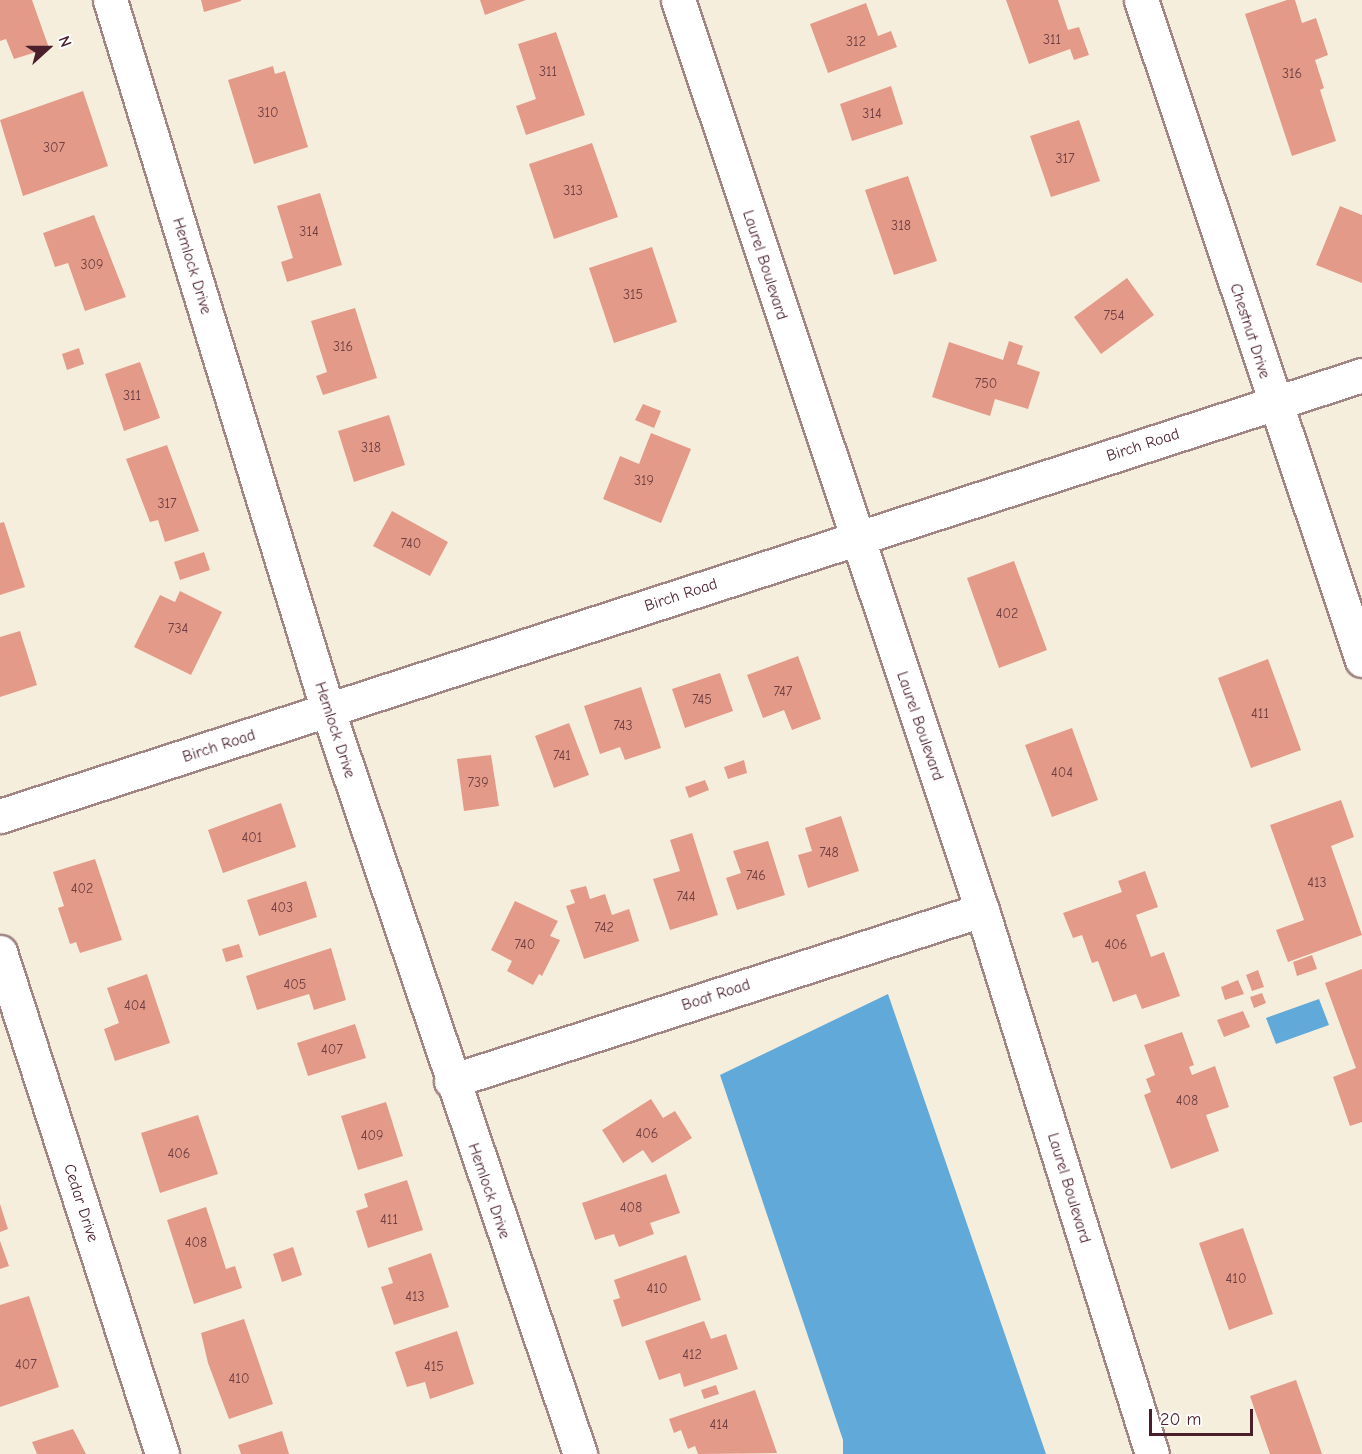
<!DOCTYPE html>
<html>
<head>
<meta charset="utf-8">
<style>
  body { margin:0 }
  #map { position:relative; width:1362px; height:1454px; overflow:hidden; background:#f6eedd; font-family:"Comic Neue",sans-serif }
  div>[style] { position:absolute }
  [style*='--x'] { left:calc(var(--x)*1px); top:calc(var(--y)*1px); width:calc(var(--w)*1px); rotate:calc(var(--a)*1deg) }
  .water>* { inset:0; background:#61a9d8 }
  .building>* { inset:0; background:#e39a88 }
  .roads { filter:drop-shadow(2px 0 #a08684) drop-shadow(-2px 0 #a08684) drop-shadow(0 2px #a08684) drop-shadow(0 -2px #a08684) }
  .street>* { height:33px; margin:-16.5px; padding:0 16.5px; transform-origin:16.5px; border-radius:16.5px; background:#fff }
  span { translate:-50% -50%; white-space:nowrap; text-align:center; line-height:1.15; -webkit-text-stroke:4.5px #fff; paint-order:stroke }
  .number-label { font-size:14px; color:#703e42 }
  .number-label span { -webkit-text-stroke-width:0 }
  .street-label { font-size:16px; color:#4a1f2b }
  .north { position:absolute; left:18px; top:18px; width:60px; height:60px; -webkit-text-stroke:4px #fff; paint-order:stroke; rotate:69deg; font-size:16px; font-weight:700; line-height:24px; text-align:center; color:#4a1f2b }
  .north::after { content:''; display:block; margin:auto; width:21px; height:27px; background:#4a1f2b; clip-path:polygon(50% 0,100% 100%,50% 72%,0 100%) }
  .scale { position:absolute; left:1149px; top:1409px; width:104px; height:27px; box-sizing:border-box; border:3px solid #4a1f2b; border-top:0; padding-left:8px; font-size:18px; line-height:21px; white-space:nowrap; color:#4a1f2b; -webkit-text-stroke:4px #fff; paint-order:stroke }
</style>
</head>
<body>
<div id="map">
  <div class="water">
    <div style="clip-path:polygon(888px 994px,1046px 1454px,843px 1454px,843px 1440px,720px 1075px)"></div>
    <div style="clip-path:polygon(1319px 999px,1329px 1025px,1276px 1044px,1266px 1018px)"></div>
  </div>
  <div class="building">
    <div style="clip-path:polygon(0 0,32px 0,49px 48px,14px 59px,6px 39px,0 41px)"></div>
    <div style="clip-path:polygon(201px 0,241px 0,241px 1px,204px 12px)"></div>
    <div style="clip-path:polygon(480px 0,526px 0,485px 15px)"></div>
    <div style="clip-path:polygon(1006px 0,1058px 0,1068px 30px,1079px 27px,1089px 55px,1074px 60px,1070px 49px,1029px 64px)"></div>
    <div style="clip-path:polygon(1287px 0,1295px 0,1302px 23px,1316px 18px,1328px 55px,1315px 60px,1324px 88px,1320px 90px,1336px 141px,1292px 156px,1245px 14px)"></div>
    <div style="clip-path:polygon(866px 3px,878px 36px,891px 31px,897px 47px,828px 73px,810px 24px)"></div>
    <div style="clip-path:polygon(556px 32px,585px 115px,526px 135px,516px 106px,536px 99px,518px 44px)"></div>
    <div style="clip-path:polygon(273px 66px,275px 74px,285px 71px,308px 147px,254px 164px,228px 80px)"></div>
    <div style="clip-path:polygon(891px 86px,903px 124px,852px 141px,840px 104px)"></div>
    <div style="clip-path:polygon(83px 91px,108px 166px,23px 196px,0 120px)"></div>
    <div style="clip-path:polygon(1079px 120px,1100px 181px,1051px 197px,1030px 136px)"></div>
    <div style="clip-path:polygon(592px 143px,618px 217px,554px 239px,529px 164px)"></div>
    <div style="clip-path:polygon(908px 176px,937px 261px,894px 275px,865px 190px)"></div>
    <div style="clip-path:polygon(320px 193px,342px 265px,287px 282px,281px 262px,293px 258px,277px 206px)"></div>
    <div style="clip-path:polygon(1340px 206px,1362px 215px,1362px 283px,1316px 265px)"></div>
    <div style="clip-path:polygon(94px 215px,126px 297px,85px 311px,68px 263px,55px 267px,43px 233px)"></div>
    <div style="clip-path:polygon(652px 247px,677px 322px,614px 343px,589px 268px)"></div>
    <div style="clip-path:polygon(1127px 278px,1154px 315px,1101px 354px,1074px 317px)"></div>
    <div style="clip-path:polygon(355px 308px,377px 378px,323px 395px,316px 376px,327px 372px,311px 321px)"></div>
    <div style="clip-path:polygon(1009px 341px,1023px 346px,1017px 364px,1040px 372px,1028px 409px,995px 399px,990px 416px,932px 397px,949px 342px,1003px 360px)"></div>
    <div style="clip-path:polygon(79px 348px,84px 364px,67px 370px,62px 354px)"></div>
    <div style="clip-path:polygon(140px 362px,160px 418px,124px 431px,105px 374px)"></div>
    <div style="clip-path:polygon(643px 404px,661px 411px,654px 428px,635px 420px)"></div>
    <div style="clip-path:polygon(389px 415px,405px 465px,354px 482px,338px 431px)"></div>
    <div style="clip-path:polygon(651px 433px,691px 449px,661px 523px,603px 499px,620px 456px,639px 464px)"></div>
    <div style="clip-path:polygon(167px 445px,199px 531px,165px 542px,158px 520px,150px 522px,126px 459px)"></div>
    <div style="clip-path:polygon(392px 511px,448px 542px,430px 576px,373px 546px)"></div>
    <div style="clip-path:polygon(4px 522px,25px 587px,0 595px,0 523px)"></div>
    <div style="clip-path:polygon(204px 552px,210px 570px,180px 580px,174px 562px)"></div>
    <div style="clip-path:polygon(1014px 561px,1047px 650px,999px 668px,967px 578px)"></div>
    <div style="clip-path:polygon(180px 591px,222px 612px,191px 675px,134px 647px,160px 595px,175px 602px)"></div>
    <div style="clip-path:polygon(20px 631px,37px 685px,0 697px,0 637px)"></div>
    <div style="clip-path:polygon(798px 656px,821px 719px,792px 730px,784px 710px,763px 718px,747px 675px)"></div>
    <div style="clip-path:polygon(1268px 659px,1301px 750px,1251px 768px,1218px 678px)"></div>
    <div style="clip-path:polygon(720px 673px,733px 711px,685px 728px,672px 689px)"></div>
    <div style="clip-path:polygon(641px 687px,661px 748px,625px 760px,620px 747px,600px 754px,584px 706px)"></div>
    <div style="clip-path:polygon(569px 723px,589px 775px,554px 788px,535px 736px)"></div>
    <div style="clip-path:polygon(1072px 728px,1098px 800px,1052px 817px,1025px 745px)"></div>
    <div style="clip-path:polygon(491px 755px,499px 806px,464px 811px,457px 759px)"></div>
    <div style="clip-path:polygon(744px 760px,747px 773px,728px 779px,724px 767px)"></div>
    <div style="clip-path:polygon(705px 780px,709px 790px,689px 798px,685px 787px)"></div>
    <div style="clip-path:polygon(1341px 800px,1354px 837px,1331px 846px,1362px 935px,1288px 962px,1276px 930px,1304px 920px,1270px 825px)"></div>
    <div style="clip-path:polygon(281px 803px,296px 847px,223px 873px,208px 830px)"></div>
    <div style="clip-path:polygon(841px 816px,859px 871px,808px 888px,798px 855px,812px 851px,805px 828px)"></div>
    <div style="clip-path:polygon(692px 833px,718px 915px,670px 930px,653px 879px,680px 871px,670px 840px)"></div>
    <div style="clip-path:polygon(768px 841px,785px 895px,737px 910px,726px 878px,741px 873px,733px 851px)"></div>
    <div style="clip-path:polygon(95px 859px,122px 940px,80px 953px,76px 942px,70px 944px,58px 908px,64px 906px,53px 872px)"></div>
    <div style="clip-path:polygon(1145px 871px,1158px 907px,1136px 915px,1151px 957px,1164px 952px,1180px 996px,1142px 1009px,1136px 994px,1113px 1002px,1098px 961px,1092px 963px,1082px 935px,1073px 938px,1063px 913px,1122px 892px,1118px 881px)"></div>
    <div style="clip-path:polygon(306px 881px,317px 917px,259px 936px,247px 900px)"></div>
    <div style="clip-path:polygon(586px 886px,590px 899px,605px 894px,612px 915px,629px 909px,639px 941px,584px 959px,566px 906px,575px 903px,570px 890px)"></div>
    <div style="clip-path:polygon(515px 901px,558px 921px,550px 936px,560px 940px,542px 976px,539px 974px,533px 985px,507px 971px,512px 961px,491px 950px)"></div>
    <div style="clip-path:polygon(239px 944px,243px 957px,226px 962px,222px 949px)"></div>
    <div style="clip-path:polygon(331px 948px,346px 1000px,314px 1010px,309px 994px,257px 1010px,246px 976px)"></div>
    <div style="clip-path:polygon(1312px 955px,1317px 969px,1297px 976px,1293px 962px)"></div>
    <div style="clip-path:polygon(1362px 969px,1362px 1122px,1350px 1126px,1333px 1077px,1356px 1068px,1325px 983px)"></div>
    <div style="clip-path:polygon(1258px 970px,1264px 987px,1252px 991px,1246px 975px)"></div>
    <div style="clip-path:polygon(147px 974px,170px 1043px,115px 1061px,104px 1029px,119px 1023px,107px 988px)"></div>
    <div style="clip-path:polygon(1238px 980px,1244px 994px,1225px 1000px,1221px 987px)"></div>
    <div style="clip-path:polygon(1262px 993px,1266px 1003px,1254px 1008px,1250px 997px)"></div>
    <div style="clip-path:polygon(1243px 1011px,1250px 1027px,1224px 1037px,1217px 1020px)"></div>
    <div style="clip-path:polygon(355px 1024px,366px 1058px,308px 1076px,297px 1043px)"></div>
    <div style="clip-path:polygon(1182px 1032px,1194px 1065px,1189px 1067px,1192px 1075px,1215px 1066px,1229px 1107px,1206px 1115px,1219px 1151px,1171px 1169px,1144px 1095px,1151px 1092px,1146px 1079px,1155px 1075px,1144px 1045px)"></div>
    <div style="clip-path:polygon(651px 1099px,663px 1118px,675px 1111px,692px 1138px,652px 1163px,643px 1150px,623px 1163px,602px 1130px)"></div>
    <div style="clip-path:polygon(386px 1102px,403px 1156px,358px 1170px,341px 1116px)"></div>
    <div style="clip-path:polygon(198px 1115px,218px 1174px,160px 1193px,141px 1133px)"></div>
    <div style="clip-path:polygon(666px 1174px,680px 1213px,650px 1223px,654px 1234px,619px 1247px,614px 1234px,595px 1240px,582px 1203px)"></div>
    <div style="clip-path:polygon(407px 1180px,423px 1230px,368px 1248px,356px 1211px,368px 1207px,364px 1194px)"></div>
    <div style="clip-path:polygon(0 1204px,8px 1229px,0 1232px)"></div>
    <div style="clip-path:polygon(206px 1207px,226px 1269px,235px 1266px,242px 1288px,194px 1304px,167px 1220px)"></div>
    <div style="clip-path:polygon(1243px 1228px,1273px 1314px,1229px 1330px,1199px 1243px)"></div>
    <div style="clip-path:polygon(0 1241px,9px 1266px,0 1269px)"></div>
    <div style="clip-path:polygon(293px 1247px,302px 1275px,282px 1282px,273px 1254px)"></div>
    <div style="clip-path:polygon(431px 1253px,449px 1307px,394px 1325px,381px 1287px,393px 1283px,388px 1268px)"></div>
    <div style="clip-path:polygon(686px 1255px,701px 1300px,622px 1327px,613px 1300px,620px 1298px,614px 1280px)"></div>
    <div style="clip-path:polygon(29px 1296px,59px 1387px,0 1407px,0 1305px)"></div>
    <div style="clip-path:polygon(244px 1319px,273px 1404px,229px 1419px,208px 1363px,201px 1333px)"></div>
    <div style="clip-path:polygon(704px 1321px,711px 1339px,726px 1334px,738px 1369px,684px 1387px,680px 1373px,659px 1380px,645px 1341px)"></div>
    <div style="clip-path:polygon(457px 1331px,474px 1384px,430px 1399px,425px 1382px,407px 1387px,395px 1352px)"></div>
    <div style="clip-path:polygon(1296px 1380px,1322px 1454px,1270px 1454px,1250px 1396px)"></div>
    <div style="clip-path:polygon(716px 1385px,719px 1394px,704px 1399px,701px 1390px)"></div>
    <div style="clip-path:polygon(755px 1390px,777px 1453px,698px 1454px,695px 1446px,688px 1449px,681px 1430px,674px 1433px,669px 1419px)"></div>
    <div style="clip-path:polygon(73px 1429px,86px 1454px,37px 1454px,32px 1442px)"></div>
    <div style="clip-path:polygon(282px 1431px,289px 1454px,241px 1454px,238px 1445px)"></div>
  </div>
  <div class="roads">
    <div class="street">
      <div style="--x:110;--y:0;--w:744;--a:72.95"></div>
      <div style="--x:328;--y:711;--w:785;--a:71.26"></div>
      <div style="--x:678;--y:0;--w:959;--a:71.53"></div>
      <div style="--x:982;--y:910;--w:570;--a:72.65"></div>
      <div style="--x:1141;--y:0;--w:696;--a:71.49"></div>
      <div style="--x:0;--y:816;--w:1432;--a:-17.94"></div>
      <div style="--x:0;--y:952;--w:527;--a:72.11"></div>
      <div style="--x:451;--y:1081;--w:558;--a:-17.85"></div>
    </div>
  </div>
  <div class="number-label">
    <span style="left:1052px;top:40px">311</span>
    <span style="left:856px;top:42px">312</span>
    <span style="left:548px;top:72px">311</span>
    <span style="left:1292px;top:74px">316</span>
    <span style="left:268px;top:113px">310</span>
    <span style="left:872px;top:114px">314</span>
    <span style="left:54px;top:148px">307</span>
    <span style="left:1065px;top:159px">317</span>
    <span style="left:573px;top:191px">313</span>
    <span style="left:901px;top:226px">318</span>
    <span style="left:309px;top:232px">314</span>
    <span style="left:92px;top:265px">309</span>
    <span style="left:633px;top:295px">315</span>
    <span style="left:1114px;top:316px">754</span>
    <span style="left:343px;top:347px">316</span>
    <span style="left:986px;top:384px">750</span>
    <span style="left:132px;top:396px">311</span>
    <span style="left:371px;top:448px">318</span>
    <span style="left:644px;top:481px">319</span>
    <span style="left:167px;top:504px">317</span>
    <span style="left:411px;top:544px">740</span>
    <span style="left:1007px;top:614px">402</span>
    <span style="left:178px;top:629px">734</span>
    <span style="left:783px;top:692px">747</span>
    <span style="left:702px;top:700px">745</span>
    <span style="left:1260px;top:714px">411</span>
    <span style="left:623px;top:726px">743</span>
    <span style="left:562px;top:756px">741</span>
    <span style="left:1062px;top:773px">404</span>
    <span style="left:478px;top:783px">739</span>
    <span style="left:252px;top:838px">401</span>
    <span style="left:829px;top:853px">748</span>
    <span style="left:756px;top:876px">746</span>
    <span style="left:1317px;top:883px">413</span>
    <span style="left:82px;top:889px">402</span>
    <span style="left:686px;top:897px">744</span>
    <span style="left:282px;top:908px">403</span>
    <span style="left:604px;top:928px">742</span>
    <span style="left:525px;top:945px">740</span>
    <span style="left:1116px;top:945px">406</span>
    <span style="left:295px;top:985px">405</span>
    <span style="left:135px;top:1006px">404</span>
    <span style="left:332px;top:1050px">407</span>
    <span style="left:1187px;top:1101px">408</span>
    <span style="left:647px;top:1134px">406</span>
    <span style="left:372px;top:1136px">409</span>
    <span style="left:179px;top:1154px">406</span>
    <span style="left:631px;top:1208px">408</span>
    <span style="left:389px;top:1220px">411</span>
    <span style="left:196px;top:1243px">408</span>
    <span style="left:1236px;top:1279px">410</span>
    <span style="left:657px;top:1289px">410</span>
    <span style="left:415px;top:1297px">413</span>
    <span style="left:692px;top:1355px">412</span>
    <span style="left:26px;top:1365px">407</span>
    <span style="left:434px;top:1367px">415</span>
    <span style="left:239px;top:1379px">410</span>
    <span style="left:719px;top:1425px">414</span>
  </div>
  <div class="street-label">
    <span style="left:765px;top:265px;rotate:72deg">Laurel Boulevard</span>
    <span style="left:192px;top:266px;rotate:73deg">Hemlock Drive</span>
    <span style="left:1250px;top:331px;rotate:72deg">Chestnut Drive</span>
    <span style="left:1143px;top:445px;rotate:-18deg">Birch Road</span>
    <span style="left:681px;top:595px;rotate:-18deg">Birch Road</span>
    <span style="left:920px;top:726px;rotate:71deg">Laurel Boulevard</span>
    <span style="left:335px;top:730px;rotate:72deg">Hemlock Drive</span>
    <span style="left:219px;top:746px;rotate:-18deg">Birch Road</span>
    <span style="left:716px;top:995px;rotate:-18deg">Boat Road</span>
    <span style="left:1069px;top:1188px;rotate:73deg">Laurel Boulevard</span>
    <span style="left:489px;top:1191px;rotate:71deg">Hemlock Drive</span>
    <span style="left:81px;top:1203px;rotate:72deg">Cedar Drive</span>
  </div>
  <div class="north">N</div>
  <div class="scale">20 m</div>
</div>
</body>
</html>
